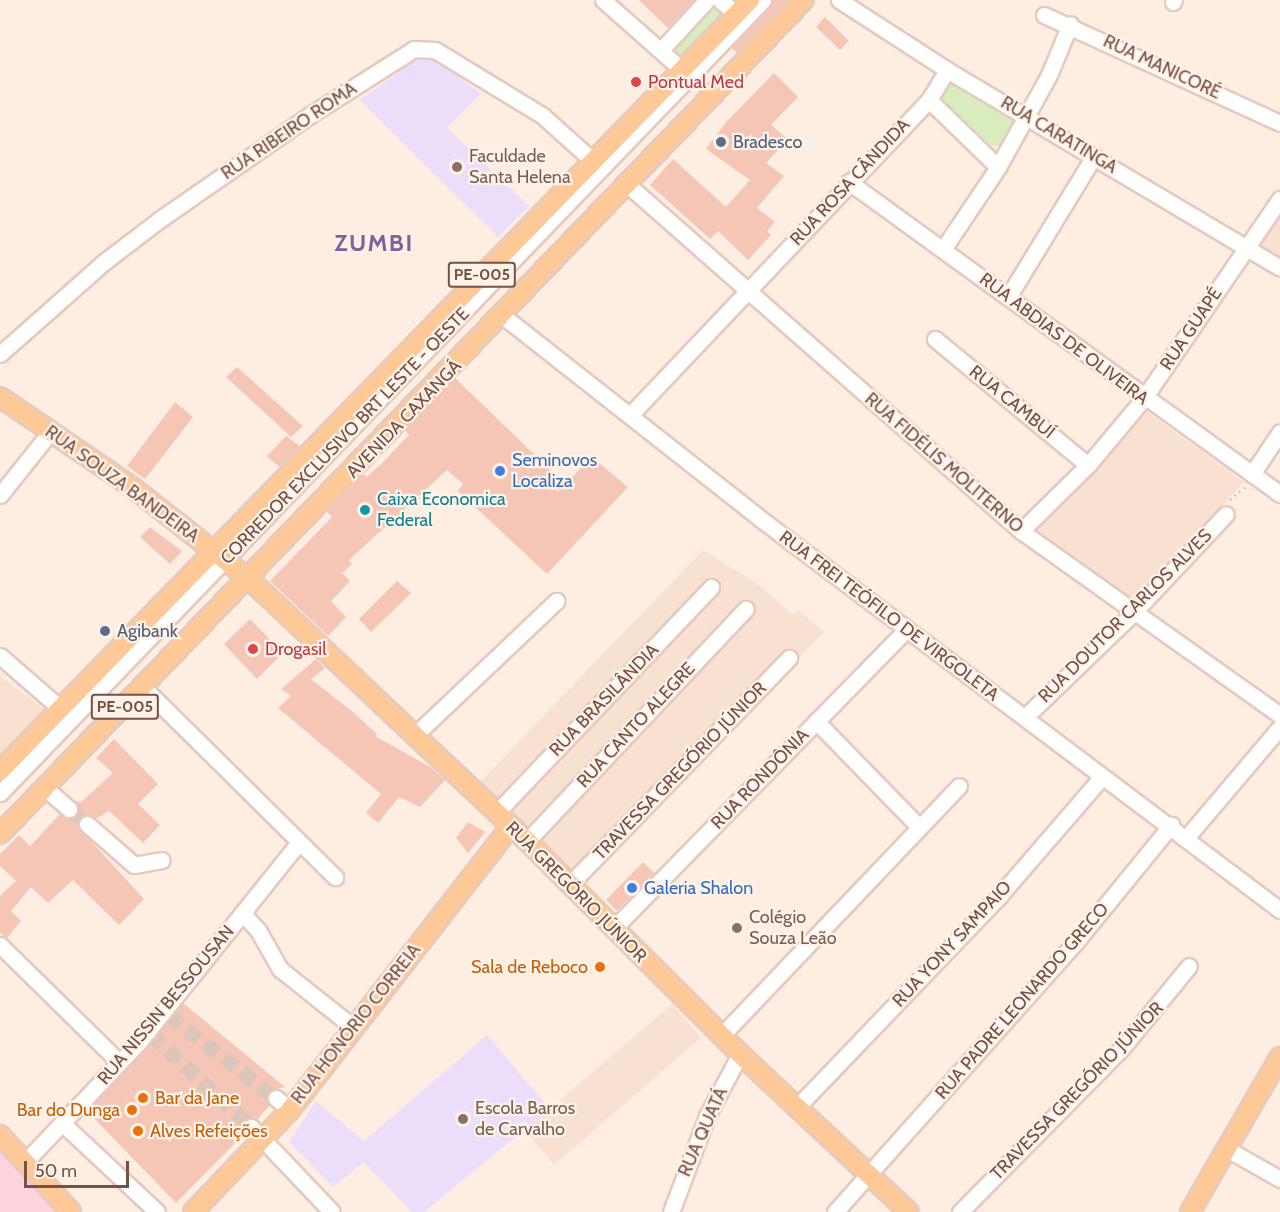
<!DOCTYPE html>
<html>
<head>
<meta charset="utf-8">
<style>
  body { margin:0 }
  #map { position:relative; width:1280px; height:1212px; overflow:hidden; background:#feeee1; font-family:Cabin,sans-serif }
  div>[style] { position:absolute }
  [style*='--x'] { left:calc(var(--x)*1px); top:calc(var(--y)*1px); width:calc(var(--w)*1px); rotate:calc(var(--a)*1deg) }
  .residential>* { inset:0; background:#f8e1d1 }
  .education>* { inset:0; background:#ebdefa }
  .medical>* { inset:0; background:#fdd3de }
  .green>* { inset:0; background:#d8ecbe }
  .building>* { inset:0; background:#f5c6b6 }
  .minor-tunnel>* { height:15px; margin-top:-7.5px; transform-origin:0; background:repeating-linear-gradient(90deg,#dcc6ba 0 15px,transparent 0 23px) }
  .path>* { height:2px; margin-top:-1px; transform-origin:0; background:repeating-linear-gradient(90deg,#daa999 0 1.5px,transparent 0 6px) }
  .roads { filter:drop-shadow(2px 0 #e5cbbf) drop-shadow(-2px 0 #e5cbbf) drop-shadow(0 2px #e5cbbf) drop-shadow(0 -2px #e5cbbf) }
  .minor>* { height:15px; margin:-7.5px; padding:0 7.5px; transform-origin:7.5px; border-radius:7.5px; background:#fff }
  .major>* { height:18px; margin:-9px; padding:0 9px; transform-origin:9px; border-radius:9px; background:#ffc897 }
  .dots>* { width:16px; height:16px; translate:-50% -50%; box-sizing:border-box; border:3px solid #fff3e9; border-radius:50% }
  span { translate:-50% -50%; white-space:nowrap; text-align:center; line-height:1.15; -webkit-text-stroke:4.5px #fff3e9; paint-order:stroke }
  .shield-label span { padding:2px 4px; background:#fff3e9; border:2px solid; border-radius:4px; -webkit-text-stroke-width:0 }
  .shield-label { font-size:16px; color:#775046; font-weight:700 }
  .street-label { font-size:18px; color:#775046 }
  .health-label { font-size:18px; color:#be3a42 }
  .left { translate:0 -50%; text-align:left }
  .service-label { font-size:18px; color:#4e5e75 }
  .education-label { font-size:18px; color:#785e54 }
  .shop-label { font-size:18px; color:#366cbe }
  .culture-label { font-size:18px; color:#0d838f }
  .food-label { font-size:18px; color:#c56008 }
  .right { translate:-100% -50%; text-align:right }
  .district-label { font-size:24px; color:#7f619b; font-weight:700; letter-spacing:1.5px }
  .scale { position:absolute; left:24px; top:1161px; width:105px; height:27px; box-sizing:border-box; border:3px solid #775046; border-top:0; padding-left:8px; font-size:18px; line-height:21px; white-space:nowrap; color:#775046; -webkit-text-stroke:4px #fff3e9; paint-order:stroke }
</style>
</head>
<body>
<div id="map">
  <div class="residential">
    <div style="clip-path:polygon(1280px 208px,1280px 261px,1253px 245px)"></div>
    <div style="clip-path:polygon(1143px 409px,1244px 482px,1134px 603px,1030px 531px)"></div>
    <div style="clip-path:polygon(703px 550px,759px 585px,793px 615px,798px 610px,824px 632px,579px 887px,475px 787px)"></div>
    <div style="clip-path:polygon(0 676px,45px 710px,0 758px)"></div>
    <div style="clip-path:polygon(672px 1004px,701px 1038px,554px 1165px,525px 1130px)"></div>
  </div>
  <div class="education">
    <div style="clip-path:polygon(427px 52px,481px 94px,447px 128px,529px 206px,498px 237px,360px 100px)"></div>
    <div style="clip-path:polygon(487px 1035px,550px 1109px,424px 1212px,412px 1212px,364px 1162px,333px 1187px,289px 1142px,316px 1101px,364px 1141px)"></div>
  </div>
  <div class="medical">
    <div style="clip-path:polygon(0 1140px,72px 1212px,0 1212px)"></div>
  </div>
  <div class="green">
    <div style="clip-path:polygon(716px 0,733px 0,680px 60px,670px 52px)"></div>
    <div style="clip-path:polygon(954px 82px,1015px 118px,1017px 122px,1002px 146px,992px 146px,944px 102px,942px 93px,945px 85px)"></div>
  </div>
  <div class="building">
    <div style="clip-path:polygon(639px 0,694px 0,668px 28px)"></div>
    <div style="clip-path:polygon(772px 0,788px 0,737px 53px,731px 47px)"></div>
    <div style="clip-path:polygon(825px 17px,849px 41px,840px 50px,816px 27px)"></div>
    <div style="clip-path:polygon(774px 73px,798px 97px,771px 125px,788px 139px,766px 163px,784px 176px,757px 208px,775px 222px,767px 231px,771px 235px,748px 260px,718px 231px,710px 239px,650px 185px,673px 159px,726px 207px,750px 180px,706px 149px,727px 121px)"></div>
    <div style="clip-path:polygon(237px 367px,303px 426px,291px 437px,226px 377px)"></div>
    <div style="clip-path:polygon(455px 378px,565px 484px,592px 457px,628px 487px,547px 574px,458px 491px,463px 484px,447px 470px,349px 560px,352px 564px,342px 573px,350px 581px,331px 601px,346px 617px,328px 636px,270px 581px,332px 517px,327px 512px,363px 474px,367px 477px,382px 463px,409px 435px,405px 430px)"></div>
    <div style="clip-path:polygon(175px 402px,193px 417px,145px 479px,127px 466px)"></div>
    <div style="clip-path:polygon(286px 436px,300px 446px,279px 467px,267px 456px)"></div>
    <div style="clip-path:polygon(150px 527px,182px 551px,170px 564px,140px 537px)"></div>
    <div style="clip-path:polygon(397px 581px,411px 593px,371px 632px,359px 619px)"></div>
    <div style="clip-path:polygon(250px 619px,283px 653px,257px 679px,224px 644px)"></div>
    <div style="clip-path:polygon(316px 659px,325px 668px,311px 679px,353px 712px,377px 734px,375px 736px,430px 767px,445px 780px,420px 807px,399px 797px,378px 823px,366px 813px,381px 794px,278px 708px,291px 696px,281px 689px)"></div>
    <div style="clip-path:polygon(114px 739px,158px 784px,138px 804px,160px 825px,143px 843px,109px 811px,96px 819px,83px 815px,78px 827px,144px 899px,119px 925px,73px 880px,48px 903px,31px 887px,11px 911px,21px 921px,7px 938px,0 933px,0 896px,16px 881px,0 866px,0 854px,19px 835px,30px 846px,60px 814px,68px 819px,76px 816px,75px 801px,81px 802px,113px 773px,96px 758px)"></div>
    <div style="clip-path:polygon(468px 822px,485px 832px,468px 853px,456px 838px)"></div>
    <div style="clip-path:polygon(643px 862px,654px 873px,617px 911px,606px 900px)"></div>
    <div style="clip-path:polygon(183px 1003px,285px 1087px,269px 1091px,270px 1105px,257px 1120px,244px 1120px,244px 1134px,176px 1203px,87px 1111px)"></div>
  </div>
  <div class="minor-tunnel">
    <div style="--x:69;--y:809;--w:23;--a:40"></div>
    <div style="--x:169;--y:1015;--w:135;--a:37.8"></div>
    <div style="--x:151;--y:1034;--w:137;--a:42.9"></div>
  </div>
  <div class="path">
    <div style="--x:1230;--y:500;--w:21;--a:-39"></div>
  </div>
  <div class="roads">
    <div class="minor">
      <div style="--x:603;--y:0;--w:106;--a:41.5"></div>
      <div style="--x:720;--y:0;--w:21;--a:41"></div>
      <div style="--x:839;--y:0;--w:129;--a:32.9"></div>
      <div style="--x:947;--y:70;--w:387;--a:30.7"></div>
      <div style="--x:1173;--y:2;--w:2;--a:-63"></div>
      <div style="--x:1044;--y:15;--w:260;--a:24.6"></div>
      <div style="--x:661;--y:50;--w:68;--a:-47.4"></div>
      <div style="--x:929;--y:100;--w:96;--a:44.2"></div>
      <div style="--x:849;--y:182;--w:532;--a:35.9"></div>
      <div style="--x:628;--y:185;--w:524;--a:41.36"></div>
      <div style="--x:1021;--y:531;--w:318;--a:35.4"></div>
      <div style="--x:943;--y:249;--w:99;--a:-56.1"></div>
      <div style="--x:998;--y:167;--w:105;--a:-61"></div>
      <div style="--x:1049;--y:75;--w:55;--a:-67.6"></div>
      <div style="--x:1008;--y:297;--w:165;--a:-58.6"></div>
      <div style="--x:503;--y:316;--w:325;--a:38.2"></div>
      <div style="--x:758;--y:517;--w:653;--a:36.98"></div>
      <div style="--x:935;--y:339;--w:198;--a:39.5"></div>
      <div style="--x:0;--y:354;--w:139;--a:-41.5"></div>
      <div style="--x:104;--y:262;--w:69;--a:-37.4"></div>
      <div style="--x:159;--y:220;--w:184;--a:-34.8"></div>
      <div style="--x:310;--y:115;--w:123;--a:-32.4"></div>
      <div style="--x:414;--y:49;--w:21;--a:3"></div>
      <div style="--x:435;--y:50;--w:127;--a:31.4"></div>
      <div style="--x:543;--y:116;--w:67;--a:42"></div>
      <div style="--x:630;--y:415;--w:434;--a:-46.5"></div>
      <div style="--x:929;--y:100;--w:35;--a:-59"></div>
      <div style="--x:1252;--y:474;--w:50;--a:-56.3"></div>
      <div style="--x:0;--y:495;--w:82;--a:-51.4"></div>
      <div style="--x:1021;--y:531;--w:94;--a:-44.6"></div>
      <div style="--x:1088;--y:465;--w:87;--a:-50.1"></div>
      <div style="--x:1144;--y:398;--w:241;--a:-55.7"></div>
      <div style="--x:0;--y:656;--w:79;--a:40.9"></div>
      <div style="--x:144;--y:688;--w:269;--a:44.7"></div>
      <div style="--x:1025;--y:717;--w:151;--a:-43.9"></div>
      <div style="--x:1134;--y:612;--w:134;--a:-46.8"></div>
      <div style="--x:816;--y:721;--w:148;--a:45.8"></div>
      <div style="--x:415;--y:735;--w:195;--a:-43.5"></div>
      <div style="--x:45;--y:788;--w:32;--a:41"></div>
      <div style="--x:0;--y:793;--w:1100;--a:-46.1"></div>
      <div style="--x:496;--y:813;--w:312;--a:-46.4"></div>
      <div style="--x:87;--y:824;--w:62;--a:41.1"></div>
      <div style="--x:134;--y:865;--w:28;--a:-10"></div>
      <div style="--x:1186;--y:838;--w:145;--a:-49.7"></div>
      <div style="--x:527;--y:841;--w:319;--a:-46.7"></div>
      <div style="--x:570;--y:884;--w:315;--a:-45.9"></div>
      <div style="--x:242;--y:913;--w:23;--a:47"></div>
      <div style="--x:258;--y:930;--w:45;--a:60.6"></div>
      <div style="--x:280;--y:969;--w:93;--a:38.5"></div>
      <div style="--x:613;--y:929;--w:420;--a:-45.6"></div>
      <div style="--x:0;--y:945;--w:167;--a:44.5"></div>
      <div style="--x:721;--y:1036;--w:345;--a:-46.4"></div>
      <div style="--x:276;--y:1098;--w:18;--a:41"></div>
      <div style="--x:797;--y:1107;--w:294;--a:-46.2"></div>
      <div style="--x:1000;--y:895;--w:156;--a:-49.2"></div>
      <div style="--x:62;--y:1123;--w:130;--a:43.1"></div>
      <div style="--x:251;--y:1127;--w:117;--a:46.4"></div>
      <div style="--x:1227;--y:1149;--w:61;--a:29.5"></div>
      <div style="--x:25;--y:1162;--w:166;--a:-46.5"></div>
      <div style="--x:139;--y:1042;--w:256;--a:-51.3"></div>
      <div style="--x:671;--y:1212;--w:103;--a:-69.4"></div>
      <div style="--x:707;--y:1116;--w:70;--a:-62"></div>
      <div style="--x:835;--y:1212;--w:359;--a:-48.3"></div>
      <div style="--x:1074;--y:944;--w:154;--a:-50.8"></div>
      <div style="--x:960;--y:1212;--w:229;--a:-45.4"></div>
      <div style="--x:1121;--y:1049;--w:107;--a:-50.7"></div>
    </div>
    <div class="major">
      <div style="--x:0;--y:397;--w:160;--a:34.3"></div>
      <div style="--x:132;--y:487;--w:149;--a:38.2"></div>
      <div style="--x:249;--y:579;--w:382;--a:43.3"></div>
      <div style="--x:527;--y:841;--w:301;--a:45"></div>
      <div style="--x:740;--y:1054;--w:231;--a:43.1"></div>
      <div style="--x:0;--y:771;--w:1076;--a:-45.79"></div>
      <div style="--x:0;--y:834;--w:1158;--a:-46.05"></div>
      <div style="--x:0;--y:1135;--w:105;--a:47.3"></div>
      <div style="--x:193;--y:1212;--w:141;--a:-46.4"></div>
      <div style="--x:290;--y:1110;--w:358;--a:-52.1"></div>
      <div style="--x:1190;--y:1212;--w:179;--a:-59.9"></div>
    </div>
  </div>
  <div class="dots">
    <div style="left:636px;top:82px;background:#e0444e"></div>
    <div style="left:721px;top:142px;background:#5c6f8a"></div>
    <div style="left:457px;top:167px;background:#8d6e63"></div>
    <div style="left:500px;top:471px;background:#3f7fe0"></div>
    <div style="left:365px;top:510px;background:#0f9aa8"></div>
    <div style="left:105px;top:631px;background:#5c6f8a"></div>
    <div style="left:253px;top:649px;background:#e0444e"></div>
    <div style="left:632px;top:888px;background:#3f7fe0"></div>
    <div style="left:737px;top:928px;background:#8d6e63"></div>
    <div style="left:600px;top:967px;background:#e8710a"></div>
    <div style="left:143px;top:1098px;background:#e8710a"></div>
    <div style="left:132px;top:1110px;background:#e8710a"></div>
    <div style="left:463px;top:1119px;background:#8d6e63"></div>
    <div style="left:138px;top:1131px;background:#e8710a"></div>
  </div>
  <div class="shield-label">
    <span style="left:482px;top:275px">PE-005</span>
    <span style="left:125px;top:707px">PE-005</span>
  </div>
  <div class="street-label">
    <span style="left:1162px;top:67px;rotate:25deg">RUA MANICORÉ</span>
    <span style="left:289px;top:131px;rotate:-34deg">RUA RIBEIRO ROMA</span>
    <span style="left:1059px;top:135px;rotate:31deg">RUA CARATINGA</span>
    <span style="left:850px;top:182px;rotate:-47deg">RUA ROSA CÂNDIDA</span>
    <span style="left:1191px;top:329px;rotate:-56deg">RUA GUAPÉ</span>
    <span style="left:1064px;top:339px;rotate:37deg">RUA ABDIAS DE OLIVEIRA</span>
    <span style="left:1012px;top:402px;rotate:39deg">RUA CAMBUÍ</span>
    <span style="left:404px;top:419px;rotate:-46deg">AVENIDA CAXANGÁ</span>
    <span style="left:345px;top:436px;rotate:-46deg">CORREDOR EXCLUSIVO BRT LESTE - OESTE</span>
    <span style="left:944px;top:463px;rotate:41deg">RUA FIDÉLIS MOLITERNO</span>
    <span style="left:122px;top:484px;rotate:36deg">RUA SOUZA BANDEIRA</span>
    <span style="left:889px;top:616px;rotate:37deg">RUA FREI TEÓFILO DE VIRGOLETA</span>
    <span style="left:1125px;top:616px;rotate:-45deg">RUA DOUTOR CARLOS ALVES</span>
    <span style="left:604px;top:700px;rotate:-46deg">RUA BRASILÂNDIA</span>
    <span style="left:636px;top:725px;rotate:-47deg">RUA CANTO ALEGRE</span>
    <span style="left:680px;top:771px;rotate:-46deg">TRAVESSA GREGÓRIO JÚNIOR</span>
    <span style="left:760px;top:779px;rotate:-46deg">RUA RONDÔNIA</span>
    <span style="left:576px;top:892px;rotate:45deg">RUA GREGÓRIO JÚNIOR</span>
    <span style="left:952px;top:944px;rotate:-47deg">RUA YONY SAMPAIO</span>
    <span style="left:1022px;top:1001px;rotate:-49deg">RUA PADRE LEONARDO GRECO</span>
    <span style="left:166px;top:1005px;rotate:-50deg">RUA NISSIN BESSOUSAN</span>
    <span style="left:356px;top:1024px;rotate:-52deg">RUA HONÓRIO CORREIA</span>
    <span style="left:1077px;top:1091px;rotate:-46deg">TRAVESSA GREGÓRIO JÚNIOR</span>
    <span style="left:703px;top:1132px;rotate:-66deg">RUA QUATÁ</span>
  </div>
  <div class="health-label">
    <span class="left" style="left:648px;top:82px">Pontual Med</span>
    <span class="left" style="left:265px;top:649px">Drogasil</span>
  </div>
  <div class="service-label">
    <span class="left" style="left:733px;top:142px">Bradesco</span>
    <span class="left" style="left:117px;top:631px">Agibank</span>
  </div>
  <div class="education-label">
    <span class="left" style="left:469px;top:167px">Faculdade<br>Santa Helena</span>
    <span class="left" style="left:749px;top:928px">Colégio<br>Souza Leão</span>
    <span class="left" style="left:475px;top:1119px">Escola Barros<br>de Carvalho</span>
  </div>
  <div class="shop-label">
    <span class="left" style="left:512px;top:471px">Seminovos<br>Localiza</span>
    <span class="left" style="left:644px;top:888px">Galeria Shalon</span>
  </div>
  <div class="culture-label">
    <span class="left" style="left:377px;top:510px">Caixa Economica<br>Federal</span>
  </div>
  <div class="food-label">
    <span class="right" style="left:588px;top:967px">Sala de Reboco</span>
    <span class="left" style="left:155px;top:1098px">Bar da Jane</span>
    <span class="right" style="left:120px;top:1110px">Bar do Dunga</span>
    <span class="left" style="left:150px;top:1131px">Alves Refeições</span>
  </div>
  <div class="district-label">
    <span style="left:374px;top:243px">ZUMBI</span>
  </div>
  <div class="scale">50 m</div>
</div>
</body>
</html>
